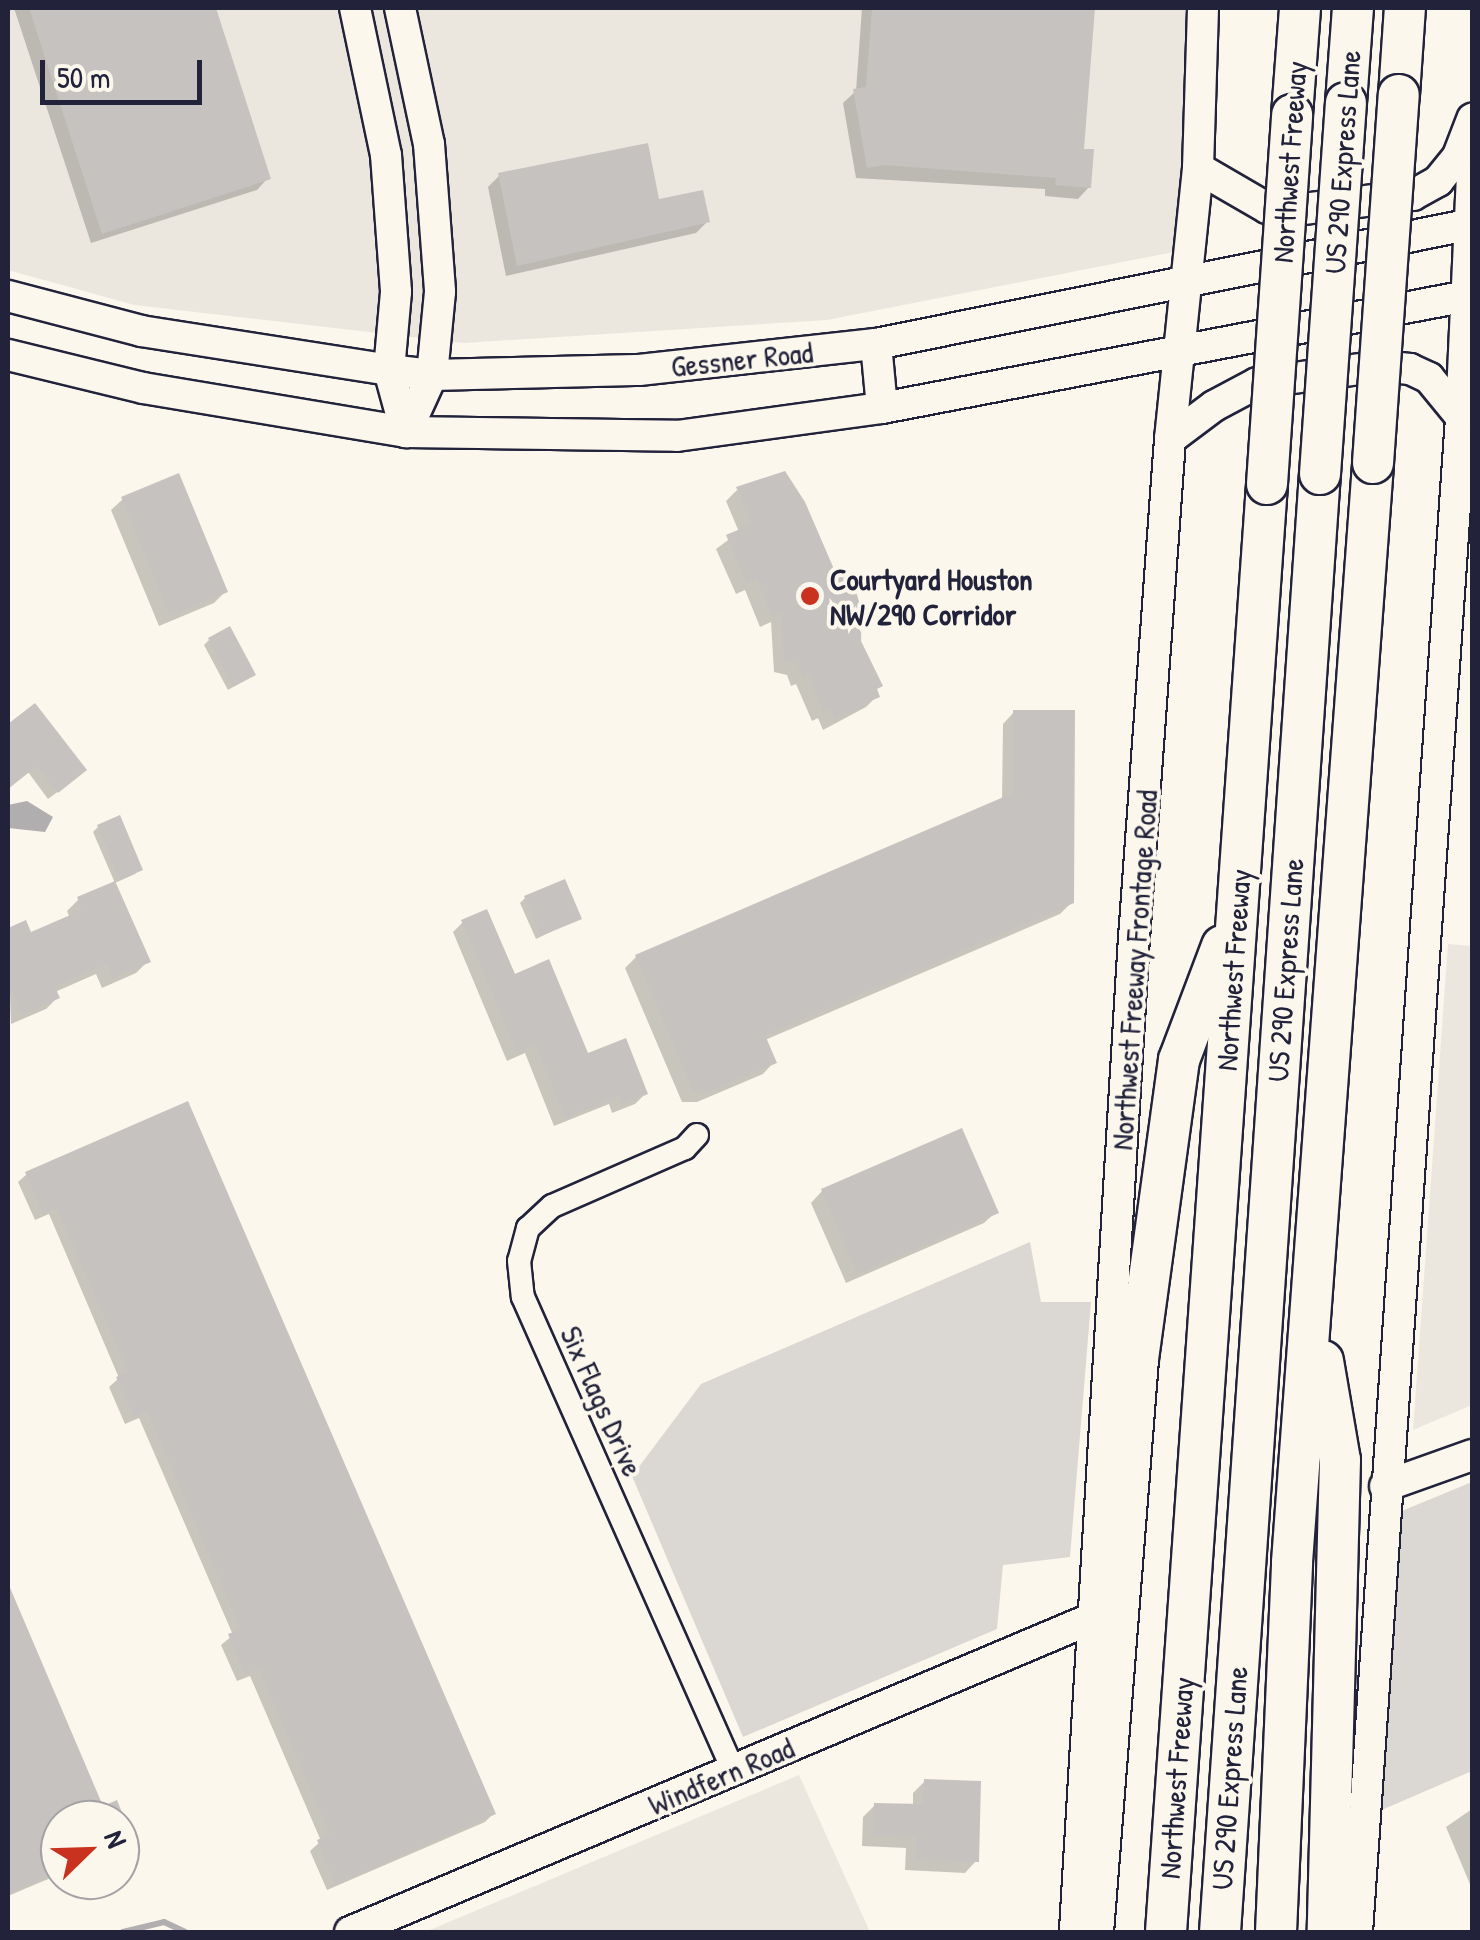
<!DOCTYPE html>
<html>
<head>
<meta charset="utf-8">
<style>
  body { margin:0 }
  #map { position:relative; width:1480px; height:1940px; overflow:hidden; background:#fbf7ec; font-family:"Patrick Hand",sans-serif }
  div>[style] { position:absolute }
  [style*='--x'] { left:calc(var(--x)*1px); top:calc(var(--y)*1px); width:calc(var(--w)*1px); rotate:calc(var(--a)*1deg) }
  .built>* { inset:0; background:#ebe7df }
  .green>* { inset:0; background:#dbd8d3 }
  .water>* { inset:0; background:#b1aeb0 }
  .shadow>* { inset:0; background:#0003 }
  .stream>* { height:6px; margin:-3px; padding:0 3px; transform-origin:3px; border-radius:3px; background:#b1aeb0 }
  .building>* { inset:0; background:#c6c2c0 }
  .roads { filter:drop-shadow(2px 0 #22223b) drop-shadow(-2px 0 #22223b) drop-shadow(0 2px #22223b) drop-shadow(0 -2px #22223b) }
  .street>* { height:22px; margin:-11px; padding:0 11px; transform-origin:11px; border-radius:11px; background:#fbf7ec }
  .secondary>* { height:30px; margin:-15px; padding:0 15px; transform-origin:15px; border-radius:15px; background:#fbf7ec }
  .highway>* { height:40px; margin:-20px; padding:0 20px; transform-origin:20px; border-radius:20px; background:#fbf7ec }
  .bridges { filter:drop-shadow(2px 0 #22223b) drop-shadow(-2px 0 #22223b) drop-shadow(0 2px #22223b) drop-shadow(0 -2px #22223b) }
  .highway-bridge>* { height:40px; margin:-20px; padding:0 20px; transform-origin:20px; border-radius:20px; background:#fbf7ec }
  .dots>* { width:28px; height:28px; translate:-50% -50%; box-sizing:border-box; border:5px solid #fbf7ec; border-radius:50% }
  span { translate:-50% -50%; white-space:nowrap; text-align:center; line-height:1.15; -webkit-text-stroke:8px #fbf7ec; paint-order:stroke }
  .street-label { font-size:30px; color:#22223b }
  .poi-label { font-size:30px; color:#22223b; font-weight:700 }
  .left { translate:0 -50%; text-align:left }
  .frame { position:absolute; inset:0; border:10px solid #22223b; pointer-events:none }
  .north { position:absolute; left:40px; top:1800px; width:100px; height:100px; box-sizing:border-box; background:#fbf7ec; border:2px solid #a4a2a5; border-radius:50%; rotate:67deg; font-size:28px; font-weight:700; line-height:40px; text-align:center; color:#22223b }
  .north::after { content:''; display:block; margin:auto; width:35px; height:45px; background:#c8321e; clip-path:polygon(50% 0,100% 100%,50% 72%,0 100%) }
  .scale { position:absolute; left:40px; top:60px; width:162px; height:45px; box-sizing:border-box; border:5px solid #22223b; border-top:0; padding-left:12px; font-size:30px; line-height:35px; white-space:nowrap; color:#22223b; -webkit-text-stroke:8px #fbf7ec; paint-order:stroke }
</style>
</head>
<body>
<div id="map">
  <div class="built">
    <div style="clip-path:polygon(8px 8px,1211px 8px,1184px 250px,827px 320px,464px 343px,134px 305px,8px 270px)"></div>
    <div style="clip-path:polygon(1448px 944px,1472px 946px,1472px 1405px,1413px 1430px)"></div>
    <div style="clip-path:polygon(799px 1775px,870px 1932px,425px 1932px)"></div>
  </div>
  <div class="green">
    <div style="clip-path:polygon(1030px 1242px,1041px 1302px,1091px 1302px,1070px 1557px,1003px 1565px,997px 1629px,743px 1737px,632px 1476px,701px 1384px)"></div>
    <div style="clip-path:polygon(1472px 1482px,1472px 1771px,1377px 1812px,1392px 1515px)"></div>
  </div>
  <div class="water">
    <div style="clip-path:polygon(27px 801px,53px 817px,45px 832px,8px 828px,8px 805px)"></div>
  </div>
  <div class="shadow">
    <div style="clip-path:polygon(14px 8px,213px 8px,268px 178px,257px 190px,91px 243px)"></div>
    <div style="clip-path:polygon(862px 8px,1092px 8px,1082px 151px,1089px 187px,1078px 199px,1045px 196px,1045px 189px,856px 178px,843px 103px,856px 91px)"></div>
    <div style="clip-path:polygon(499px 176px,658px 202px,707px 222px,696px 233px,506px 276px,488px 187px)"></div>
    <div style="clip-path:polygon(737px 490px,858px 642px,877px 696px,866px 707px,823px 730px,818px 718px,812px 721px,796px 684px,791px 686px,787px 675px,774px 672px,771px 622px,760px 627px,745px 590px,736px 594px,716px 549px,739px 532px,726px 501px)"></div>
    <div style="clip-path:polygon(123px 499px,225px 592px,214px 603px,159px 626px,111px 510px)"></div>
    <div style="clip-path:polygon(209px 640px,253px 675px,228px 690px,204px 645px)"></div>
    <div style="clip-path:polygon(35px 706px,76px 778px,48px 799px,28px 772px,8px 788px,8px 727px)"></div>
    <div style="clip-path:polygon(1014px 712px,1072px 902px,1060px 914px,765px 1040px,774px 1062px,763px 1074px,697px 1102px,682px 1102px,625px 968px,636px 957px,1002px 801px,1003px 724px)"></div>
    <div style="clip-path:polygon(98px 827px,140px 869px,135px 874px,115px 883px,93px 832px)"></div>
    <div style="clip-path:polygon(525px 898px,579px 918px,536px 939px,520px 903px)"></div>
    <div style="clip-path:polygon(78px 900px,148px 961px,136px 973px,102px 988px,96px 974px,55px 992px,57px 998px,46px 1009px,11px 1024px,8px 931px,25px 923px,30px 935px,70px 918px,67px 911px)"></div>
    <div style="clip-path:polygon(463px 922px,587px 1056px,645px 1094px,635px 1104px,612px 1113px,609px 1104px,554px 1126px,525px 1053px,507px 1061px,453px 932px)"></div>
    <div style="clip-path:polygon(187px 1104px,493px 1814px,485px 1822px,327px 1890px,310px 1851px,321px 1841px,250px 1676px,237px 1681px,221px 1645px,233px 1635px,139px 1418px,125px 1424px,109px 1387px,119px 1378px,49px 1214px,35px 1220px,18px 1182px,27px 1174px)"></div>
    <div style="clip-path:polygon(822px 1191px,996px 1212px,984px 1223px,846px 1283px,811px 1203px)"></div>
    <div style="clip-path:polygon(8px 1589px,101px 1809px,115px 1803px,131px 1839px,120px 1849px,120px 1820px,60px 1820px,60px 1874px,8px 1896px)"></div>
    <div style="clip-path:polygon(925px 1781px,976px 1861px,965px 1873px,905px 1870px,906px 1848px,862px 1846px,863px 1817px,875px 1805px,913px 1806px,913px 1793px)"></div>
    <div style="clip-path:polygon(1472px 1809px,1472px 1889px,1446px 1827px)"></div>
  </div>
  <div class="stream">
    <div style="--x:123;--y:1932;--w:42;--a:-13.7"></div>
    <div style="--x:164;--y:1922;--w:23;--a:25"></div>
  </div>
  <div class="building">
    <div style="clip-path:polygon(29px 8px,216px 8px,271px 179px,102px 234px)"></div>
    <div style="clip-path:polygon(872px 8px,1095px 8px,1084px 149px,1094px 149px,1091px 188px,1055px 185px,1056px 178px,884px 165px,867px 168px,853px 89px,866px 87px)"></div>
    <div style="clip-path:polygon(648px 143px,659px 199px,703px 190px,710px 222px,517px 266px,498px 173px)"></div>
    <div style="clip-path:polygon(785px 471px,805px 502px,837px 576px,848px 571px,853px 581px,862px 612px,861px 641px,883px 686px,877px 689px,880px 697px,864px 704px,865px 707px,835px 720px,830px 709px,823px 711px,808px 674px,803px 676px,798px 664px,784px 661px,781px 613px,772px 617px,757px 580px,747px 584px,726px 535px,752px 524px,736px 487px)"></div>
    <div style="clip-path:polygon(179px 473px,228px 592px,170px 616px,121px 497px)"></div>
    <div style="clip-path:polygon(230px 626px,256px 675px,233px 687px,208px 638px)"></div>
    <div style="clip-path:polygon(35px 703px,87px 770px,58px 793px,37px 766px,8px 789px,8px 724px)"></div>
    <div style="clip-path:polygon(1013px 710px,1075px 710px,1074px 903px,765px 1035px,777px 1063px,710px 1091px,693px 1091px,635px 955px,1013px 793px)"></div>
    <div style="clip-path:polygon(120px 815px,143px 870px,120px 880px,97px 825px)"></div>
    <div style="clip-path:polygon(565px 879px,582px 919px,541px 936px,524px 896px)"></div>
    <div style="clip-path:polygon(115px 881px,151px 962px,113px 978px,107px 964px,55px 987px,60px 998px,22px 1015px,8px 981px,8px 928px,26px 920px,31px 932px,82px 910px,77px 897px)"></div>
    <div style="clip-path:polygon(487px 909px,515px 974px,549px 959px,588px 1053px,626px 1038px,648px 1094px,622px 1105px,619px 1096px,565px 1118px,536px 1045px,517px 1052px,461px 920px)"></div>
    <div style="clip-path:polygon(188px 1101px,496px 1814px,335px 1884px,317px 1840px,330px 1834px,259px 1669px,245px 1675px,228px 1634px,241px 1629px,147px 1411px,134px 1417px,116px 1377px,128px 1372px,57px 1208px,43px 1214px,25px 1172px)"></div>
    <div style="clip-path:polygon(962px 1128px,999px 1213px,857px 1274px,821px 1189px)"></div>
    <div style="clip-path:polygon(8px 1583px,103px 1806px,117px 1800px,125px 1820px,60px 1820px,60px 1871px,8px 1894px)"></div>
    <div style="clip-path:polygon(924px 1779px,981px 1781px,979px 1862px,915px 1860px,916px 1837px,873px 1836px,874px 1803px,923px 1804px)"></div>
  </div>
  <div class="roads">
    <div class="street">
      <div style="--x:697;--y:1135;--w:18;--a:133"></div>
      <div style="--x:685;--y:1148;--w:145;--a:156.4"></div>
      <div style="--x:552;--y:1206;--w:33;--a:137"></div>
      <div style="--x:528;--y:1228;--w:34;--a:105"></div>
      <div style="--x:519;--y:1261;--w:36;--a:84"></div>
      <div style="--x:523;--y:1297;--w:520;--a:66.05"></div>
    </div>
    <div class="secondary">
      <div style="--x:355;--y:8;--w:150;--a:78.1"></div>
      <div style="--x:386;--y:155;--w:137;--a:85.8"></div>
      <div style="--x:396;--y:292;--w:78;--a:95.1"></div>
      <div style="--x:389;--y:370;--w:64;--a:74.7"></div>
      <div style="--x:400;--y:8;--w:139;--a:78"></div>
      <div style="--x:429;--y:144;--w:148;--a:85.7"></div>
      <div style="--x:440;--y:292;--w:83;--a:95.5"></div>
      <div style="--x:432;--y:375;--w:63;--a:114.5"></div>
      <div style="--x:1198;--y:168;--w:80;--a:30.1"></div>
      <div style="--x:1267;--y:208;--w:21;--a:8"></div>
      <div style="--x:1288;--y:211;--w:126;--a:-7.3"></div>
      <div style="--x:1413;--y:195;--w:29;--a:-29"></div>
      <div style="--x:1438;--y:181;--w:32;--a:-51"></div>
      <div style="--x:1458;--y:156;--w:40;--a:-69"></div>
      <div style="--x:8;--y:296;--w:138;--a:14.7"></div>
      <div style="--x:141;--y:331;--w:251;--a:8.9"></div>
      <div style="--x:389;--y:370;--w:43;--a:6.6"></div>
      <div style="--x:432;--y:375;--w:207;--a:-1.4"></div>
      <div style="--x:639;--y:370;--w:238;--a:-6.3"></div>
      <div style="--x:876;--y:344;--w:608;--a:-11.38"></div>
      <div style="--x:876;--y:344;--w:64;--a:84.6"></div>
      <div style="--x:8;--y:355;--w:139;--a:13.7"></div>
      <div style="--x:143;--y:388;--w:267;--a:9.5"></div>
      <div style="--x:406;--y:432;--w:271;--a:0.8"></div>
      <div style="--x:677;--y:436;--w:207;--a:-7.8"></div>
      <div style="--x:882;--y:408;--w:601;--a:-10.84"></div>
      <div style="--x:1170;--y:439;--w:55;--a:-36.9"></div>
      <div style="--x:1214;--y:406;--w:49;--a:-28.1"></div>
      <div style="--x:1257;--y:383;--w:125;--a:-7.8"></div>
      <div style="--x:1381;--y:366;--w:29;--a:6"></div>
      <div style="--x:1410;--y:369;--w:21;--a:25"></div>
      <div style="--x:1429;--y:378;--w:50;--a:50.6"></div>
      <div style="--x:1385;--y:1486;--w:92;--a:-19.6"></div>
      <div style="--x:1075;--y:1930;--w:994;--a:-86.6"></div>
      <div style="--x:1134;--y:938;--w:500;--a:-85.87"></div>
      <div style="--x:1170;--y:439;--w:272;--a:-84.1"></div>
      <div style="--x:1198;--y:168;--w:160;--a:-88.2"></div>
      <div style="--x:350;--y:1932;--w:807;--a:-22.91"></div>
      <div style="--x:1357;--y:1932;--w:1519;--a:-86.07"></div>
      <div style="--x:1461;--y:417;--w:240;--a:-87.4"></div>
    </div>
    <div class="highway">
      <div style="--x:1399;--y:95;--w:87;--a:-86.1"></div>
      <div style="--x:1346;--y:103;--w:95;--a:-85.8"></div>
      <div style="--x:1292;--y:115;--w:107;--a:-85.7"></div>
      <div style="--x:1323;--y:1361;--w:100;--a:80.3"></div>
      <div style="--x:1340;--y:1460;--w:472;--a:91.5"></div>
      <div style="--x:1093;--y:1932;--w:575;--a:-85.51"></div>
      <div style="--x:1138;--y:1359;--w:302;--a:-82.2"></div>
      <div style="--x:1179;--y:1060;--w:122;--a:-69.3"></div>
      <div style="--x:1166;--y:1932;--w:1452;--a:-86.01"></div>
      <div style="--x:1220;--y:1932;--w:1461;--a:-86.08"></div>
      <div style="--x:1276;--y:1932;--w:370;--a:-87.5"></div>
      <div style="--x:1292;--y:1562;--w:1102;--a:-85.78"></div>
    </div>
  </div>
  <div class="bridges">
    <div class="highway-bridge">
      <div style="--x:1373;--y:463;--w:369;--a:-86"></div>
      <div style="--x:1320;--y:474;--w:372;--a:-86"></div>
      <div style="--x:1267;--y:484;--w:370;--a:-86.1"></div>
    </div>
  </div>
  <div class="dots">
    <div style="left:810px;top:596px;background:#c8321e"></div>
  </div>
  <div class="street-label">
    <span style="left:1289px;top:162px;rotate:-86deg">Northwest Freeway</span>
    <span style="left:1342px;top:162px;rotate:-86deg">US 290 Express Lane</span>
    <span style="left:742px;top:359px;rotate:-6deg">Gessner Road</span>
    <span style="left:1134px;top:970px;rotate:-86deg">Northwest Freeway Frontage Road</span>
    <span style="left:1233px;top:970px;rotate:-86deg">Northwest Freeway</span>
    <span style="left:1285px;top:970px;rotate:-86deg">US 290 Express Lane</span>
    <span style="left:602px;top:1401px;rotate:66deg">Six Flags Drive</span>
    <span style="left:721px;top:1776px;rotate:-23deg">Windfern Road</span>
    <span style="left:1176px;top:1778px;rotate:-86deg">Northwest Freeway</span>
    <span style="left:1229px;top:1778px;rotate:-86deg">US 290 Express Lane</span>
  </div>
  <div class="poi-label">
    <span class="left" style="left:830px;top:596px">Courtyard Houston<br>NW/290 Corridor</span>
  </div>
  <div class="frame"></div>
  <div class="north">N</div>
  <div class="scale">50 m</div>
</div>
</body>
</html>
